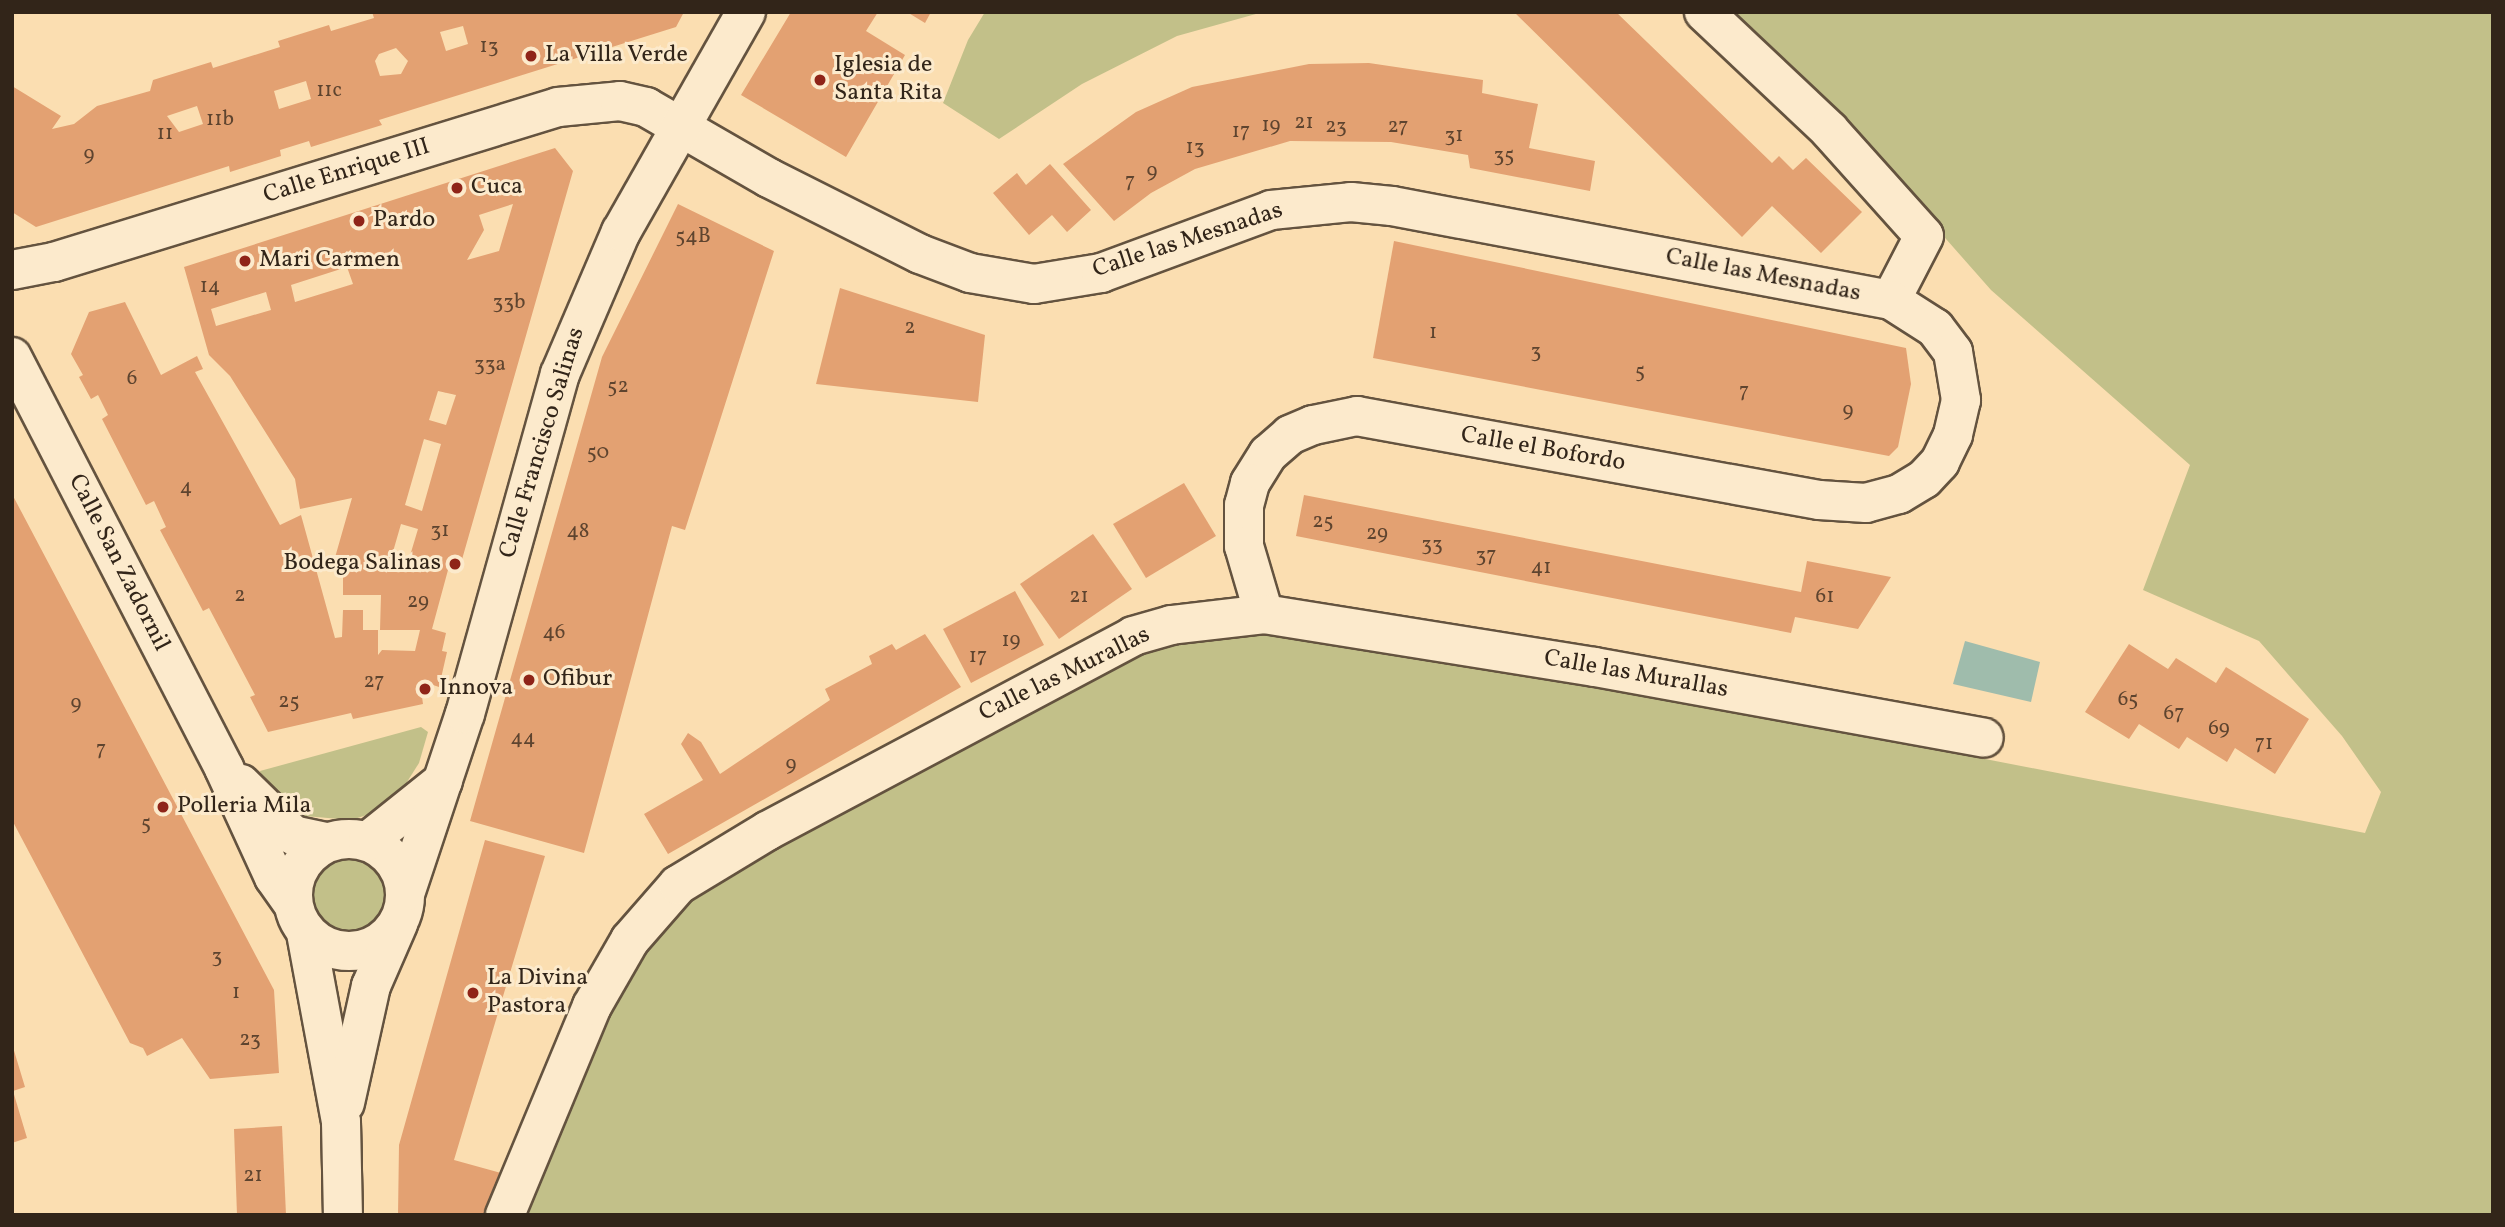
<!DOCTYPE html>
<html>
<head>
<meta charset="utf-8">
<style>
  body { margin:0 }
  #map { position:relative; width:2505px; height:1227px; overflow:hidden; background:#fbdeb1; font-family:Vollkorn,serif }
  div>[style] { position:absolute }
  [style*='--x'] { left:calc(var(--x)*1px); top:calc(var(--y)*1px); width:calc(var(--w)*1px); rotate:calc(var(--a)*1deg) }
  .green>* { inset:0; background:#c2c089 }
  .round { border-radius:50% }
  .water>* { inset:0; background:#9fbcac }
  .building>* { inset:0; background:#e3a172 }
  .roads { filter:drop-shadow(2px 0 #64533f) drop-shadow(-2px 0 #64533f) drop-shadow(0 2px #64533f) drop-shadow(0 -2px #64533f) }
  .street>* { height:38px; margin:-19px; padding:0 19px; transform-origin:19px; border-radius:19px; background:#fceacc }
  .street>.ring { margin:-19px; padding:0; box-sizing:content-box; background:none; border:38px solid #fceacc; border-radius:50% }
  .dots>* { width:19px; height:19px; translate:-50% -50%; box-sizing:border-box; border:4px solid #fceacc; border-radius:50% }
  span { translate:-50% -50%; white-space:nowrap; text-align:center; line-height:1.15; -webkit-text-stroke:6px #fceacc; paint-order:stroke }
  .number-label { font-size:21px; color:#5e442f }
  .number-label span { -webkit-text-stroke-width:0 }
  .poi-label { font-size:24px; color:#322519 }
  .left { translate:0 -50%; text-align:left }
  .right { translate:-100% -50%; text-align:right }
  .street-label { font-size:24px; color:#322519 }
  .frame { position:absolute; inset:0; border:14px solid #322519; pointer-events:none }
</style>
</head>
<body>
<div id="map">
  <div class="green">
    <div style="clip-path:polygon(985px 12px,1263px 12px,1177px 36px,1082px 84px,999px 139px,943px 103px,968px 40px)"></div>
    <div style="clip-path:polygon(1730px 12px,2493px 12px,2493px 1215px,521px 1215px,596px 1015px,685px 898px,1134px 651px,1197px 636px,1285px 635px,1436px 652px,2365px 833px,2381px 792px,2342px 736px,2259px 641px,2143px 590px,2190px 465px,1991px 290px,1820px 96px)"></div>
    <div style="clip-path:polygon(421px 727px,428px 732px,419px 763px,400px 793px,373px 813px,351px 820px,305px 816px,284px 806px,263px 784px,260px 771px)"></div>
    <div class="round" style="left:308px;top:853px;width:84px;height:84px"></div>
  </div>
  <div class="water">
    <div style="clip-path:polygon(1965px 641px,2040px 662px,2031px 702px,1953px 684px)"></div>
  </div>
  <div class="building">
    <div style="clip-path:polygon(evenodd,372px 12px,684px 12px,676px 27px,379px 120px,382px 125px,311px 147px,309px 141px,280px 150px,281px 156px,230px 172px,229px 166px,36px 227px,12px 212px,12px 86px,61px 116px,52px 129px,74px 124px,97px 106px,150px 91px,153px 80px,211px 62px,213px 68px,280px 47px,278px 41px,329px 25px,331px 31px,374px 18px,372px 12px,463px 26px,468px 44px,446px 51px,440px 32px,463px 26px,372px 12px,396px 48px,408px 61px,401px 74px,380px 76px,375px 61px,379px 54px,396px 48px,372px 12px,306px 81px,311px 99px,279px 109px,274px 91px,306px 81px,372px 12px,197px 106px,203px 124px,179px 132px,167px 116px,197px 106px)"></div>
    <div style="clip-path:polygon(791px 12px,878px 12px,866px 31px,905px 55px,846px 157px,741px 95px)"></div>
    <div style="clip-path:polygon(907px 12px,931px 12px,925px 23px)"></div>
    <div style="clip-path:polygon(1514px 12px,1616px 12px,1772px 163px,1779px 156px,1793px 170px,1806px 158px,1862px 212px,1821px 253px,1772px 206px,1742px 237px)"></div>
    <div style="clip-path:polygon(1369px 63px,1483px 80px,1482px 93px,1538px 104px,1529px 148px,1595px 161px,1590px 191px,1470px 168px,1468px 155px,1391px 142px,1290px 141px,1195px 169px,1151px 193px,1114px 221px,1063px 164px,1136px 112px,1192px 87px,1309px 64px)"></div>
    <div style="clip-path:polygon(evenodd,555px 148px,573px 171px,459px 570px,448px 570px,432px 629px,446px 633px,442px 651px,447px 652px,439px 687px,433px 685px,431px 695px,422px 697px,423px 704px,353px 719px,351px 713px,268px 732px,250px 697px,255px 695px,209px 608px,203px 611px,160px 530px,166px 527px,154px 501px,146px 505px,102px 419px,108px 415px,98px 395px,91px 399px,79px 377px,83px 375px,71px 354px,89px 312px,125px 302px,161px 375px,197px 356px,203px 369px,195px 372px,280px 525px,301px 515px,335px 638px,342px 637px,343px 610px,363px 610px,363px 630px,378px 630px,378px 655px,382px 650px,415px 651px,420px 630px,380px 630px,381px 595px,343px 595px,343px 569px,332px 568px,352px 498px,300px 509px,295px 479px,230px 376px,209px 355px,184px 267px,555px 148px,513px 204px,499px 251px,467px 260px,484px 230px,479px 215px,513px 204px,555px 148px,347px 267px,353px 284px,295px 302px,291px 285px,347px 267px,555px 148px,266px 292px,271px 310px,216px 326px,211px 309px,266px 292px,555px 148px,438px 391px,456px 395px,446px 425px,429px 420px,438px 391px,555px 148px,424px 439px,441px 444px,422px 511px,405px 505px,424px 439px,555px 148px,401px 524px,418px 529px,406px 569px,388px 569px,401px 524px)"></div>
    <div style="clip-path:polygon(1050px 164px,1091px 210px,1067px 232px,1052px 215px,1029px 235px,993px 193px,1017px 173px,1026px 185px)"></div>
    <div style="clip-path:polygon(678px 204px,774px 251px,685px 530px,672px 526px,584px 853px,470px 821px,602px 357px)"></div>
    <div style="clip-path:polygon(1394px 241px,1906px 348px,1911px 384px,1898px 447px,1889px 456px,1373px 358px)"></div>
    <div style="clip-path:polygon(840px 288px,985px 335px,978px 402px,816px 384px)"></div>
    <div style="clip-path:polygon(1184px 483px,1216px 536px,1146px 578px,1113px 524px)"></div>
    <div style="clip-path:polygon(12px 494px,274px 990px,279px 1073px,210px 1079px,182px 1038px,147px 1056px,143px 1048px,130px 1043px,12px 820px)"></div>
    <div style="clip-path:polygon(1304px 495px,1801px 592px,1807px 561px,1891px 577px,1858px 629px,1795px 617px,1791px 633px,1296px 536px)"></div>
    <div style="clip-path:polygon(1093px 534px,1132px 589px,1059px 639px,1020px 584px)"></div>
    <div style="clip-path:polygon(1015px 591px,1044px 645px,971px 683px,943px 629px)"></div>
    <div style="clip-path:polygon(925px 634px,961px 687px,668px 854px,644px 814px,703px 780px,681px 744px,688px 733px,701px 742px,720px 774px,830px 700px,825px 689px,872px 664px,869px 656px,892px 644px,896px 650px)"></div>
    <div style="clip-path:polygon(2129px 644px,2168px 669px,2176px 658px,2216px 683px,2226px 667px,2309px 719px,2275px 774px,2235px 748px,2227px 762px,2187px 737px,2179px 749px,2139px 724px,2129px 739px,2085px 712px)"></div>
    <div style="clip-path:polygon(485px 840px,545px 856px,454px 1160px,501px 1173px,490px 1215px,398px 1215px,399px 1145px)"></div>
    <div style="clip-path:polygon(12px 1044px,25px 1087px,13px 1091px,27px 1138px,12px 1143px)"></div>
    <div style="clip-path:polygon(282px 1126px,286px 1215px,237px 1215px,234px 1129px)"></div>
  </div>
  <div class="roads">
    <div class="street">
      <div style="--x:1704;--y:12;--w:172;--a:43.3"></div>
      <div style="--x:1829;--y:130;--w:142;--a:48.1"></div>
      <div style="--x:1924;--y:236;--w:72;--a:117.3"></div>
      <div style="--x:12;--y:270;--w:43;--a:-10.8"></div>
      <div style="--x:54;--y:262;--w:527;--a:-17.09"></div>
      <div style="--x:558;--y:107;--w:62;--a:-5.5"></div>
      <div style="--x:620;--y:101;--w:27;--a:13"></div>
      <div style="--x:646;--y:107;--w:142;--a:30"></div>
      <div style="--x:769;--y:178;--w:169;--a:26.7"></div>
      <div style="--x:920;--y:254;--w:53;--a:20.8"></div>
      <div style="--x:970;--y:273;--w:65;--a:9.8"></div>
      <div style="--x:1034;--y:284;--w:68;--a:-9.3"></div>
      <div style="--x:1101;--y:273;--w:181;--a:-20.3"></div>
      <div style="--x:1271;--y:210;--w:80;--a:-5.7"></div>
      <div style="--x:1351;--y:202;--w:41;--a:5.6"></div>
      <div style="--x:1392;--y:206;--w:508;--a:10.67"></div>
      <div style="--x:1891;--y:300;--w:52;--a:32.5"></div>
      <div style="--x:1935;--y:328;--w:30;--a:53"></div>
      <div style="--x:1953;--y:352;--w:49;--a:80.5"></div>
      <div style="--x:1961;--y:400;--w:36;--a:103"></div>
      <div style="--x:1953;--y:435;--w:30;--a:116"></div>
      <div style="--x:1940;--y:462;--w:23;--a:133"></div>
      <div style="--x:1924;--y:479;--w:29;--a:149"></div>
      <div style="--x:1899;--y:494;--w:34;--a:165"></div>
      <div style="--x:1866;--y:503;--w:47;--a:-176.3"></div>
      <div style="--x:1819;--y:500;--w:470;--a:-169.7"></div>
      <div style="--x:1357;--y:416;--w:45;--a:168.4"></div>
      <div style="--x:1313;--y:425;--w:25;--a:157"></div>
      <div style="--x:1290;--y:435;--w:29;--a:139"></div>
      <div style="--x:1268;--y:454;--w:34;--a:122"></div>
      <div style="--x:1250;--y:483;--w:23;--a:105"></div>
      <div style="--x:1244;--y:505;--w:41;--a:90"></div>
      <div style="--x:1244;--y:546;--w:71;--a:73.6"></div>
      <div style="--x:12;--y:357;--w:462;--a:62.7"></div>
      <div style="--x:224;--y:768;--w:120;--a:65.4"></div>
      <div style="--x:274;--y:877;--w:32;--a:55"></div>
      <div style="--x:241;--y:784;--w:73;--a:44.4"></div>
      <div style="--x:293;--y:835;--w:35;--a:12"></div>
      <div class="ring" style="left:293px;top:839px;width:74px;height:74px"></div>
      <div style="--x:368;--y:841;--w:96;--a:-38.7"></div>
      <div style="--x:406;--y:891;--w:187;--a:-71.6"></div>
      <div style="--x:465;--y:714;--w:353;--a:-74.4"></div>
      <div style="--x:560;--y:374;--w:155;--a:-66.8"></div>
      <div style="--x:621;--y:232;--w:253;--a:-60.4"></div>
      <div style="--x:306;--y:933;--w:192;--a:79.5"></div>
      <div style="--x:341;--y:1122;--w:93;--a:88.8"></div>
      <div style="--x:345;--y:1103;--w:120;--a:-77.5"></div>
      <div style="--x:371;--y:986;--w:68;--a:-66.5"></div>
      <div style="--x:505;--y:1215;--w:226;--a:-67.4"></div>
      <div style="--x:592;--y:1006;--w:76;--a:-60.1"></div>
      <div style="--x:630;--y:940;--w:73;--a:-48.9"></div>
      <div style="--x:678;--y:885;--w:104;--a:-31.2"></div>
      <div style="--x:767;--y:831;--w:415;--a:-28"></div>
      <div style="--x:1133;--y:636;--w:40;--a:-16"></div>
      <div style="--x:1171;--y:625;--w:94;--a:-6.7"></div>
      <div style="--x:1264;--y:614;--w:335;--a:9.1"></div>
      <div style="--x:1595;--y:667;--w:395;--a:10.3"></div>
    </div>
  </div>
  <div class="dots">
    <div style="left:531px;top:56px;background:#8f2418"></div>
    <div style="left:820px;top:80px;background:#8f2418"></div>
    <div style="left:457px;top:188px;background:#8f2418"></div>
    <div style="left:359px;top:221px;background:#8f2418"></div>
    <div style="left:245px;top:261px;background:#8f2418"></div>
    <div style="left:455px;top:564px;background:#8f2418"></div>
    <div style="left:529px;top:680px;background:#8f2418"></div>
    <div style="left:425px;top:689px;background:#8f2418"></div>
    <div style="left:163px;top:807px;background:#8f2418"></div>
    <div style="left:473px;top:993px;background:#8f2418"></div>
  </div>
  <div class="number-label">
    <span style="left:489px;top:47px">13</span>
    <span style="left:329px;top:91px">11c</span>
    <span style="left:220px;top:120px">11b</span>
    <span style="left:1304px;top:123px">21</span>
    <span style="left:1271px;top:126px">19</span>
    <span style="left:1336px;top:127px">23</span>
    <span style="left:1398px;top:127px">27</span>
    <span style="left:1241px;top:132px">17</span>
    <span style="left:165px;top:134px">11</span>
    <span style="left:1454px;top:136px">31</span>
    <span style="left:1195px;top:148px">13</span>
    <span style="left:89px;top:155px">9</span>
    <span style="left:1504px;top:156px">35</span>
    <span style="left:1152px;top:172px">9</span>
    <span style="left:1130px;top:182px">7</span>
    <span style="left:693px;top:237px">54B</span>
    <span style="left:210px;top:287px">14</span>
    <span style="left:509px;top:303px">33b</span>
    <span style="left:910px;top:328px">2</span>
    <span style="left:1433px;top:333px">1</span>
    <span style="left:1536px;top:352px">3</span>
    <span style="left:490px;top:365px">33a</span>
    <span style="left:1640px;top:372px">5</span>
    <span style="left:132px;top:379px">6</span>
    <span style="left:618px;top:387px">52</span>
    <span style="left:1744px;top:392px">7</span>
    <span style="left:1848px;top:411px">9</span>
    <span style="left:598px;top:453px">50</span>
    <span style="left:186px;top:488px">4</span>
    <span style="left:1323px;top:522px">25</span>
    <span style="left:440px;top:531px">31</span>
    <span style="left:578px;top:532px">48</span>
    <span style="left:1377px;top:534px">29</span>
    <span style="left:1432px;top:545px">33</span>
    <span style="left:1486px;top:556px">37</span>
    <span style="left:1541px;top:568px">41</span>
    <span style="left:240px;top:596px">2</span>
    <span style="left:1079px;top:597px">21</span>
    <span style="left:1825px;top:597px">61</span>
    <span style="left:418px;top:602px">29</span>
    <span style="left:554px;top:633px">46</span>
    <span style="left:1011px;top:641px">19</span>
    <span style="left:978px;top:657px">17</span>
    <span style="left:374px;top:682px">27</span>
    <span style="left:2128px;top:700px">65</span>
    <span style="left:289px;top:702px">25</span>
    <span style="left:76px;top:704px">9</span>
    <span style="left:2174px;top:714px">67</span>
    <span style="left:2219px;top:729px">69</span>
    <span style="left:523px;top:739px">44</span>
    <span style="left:2264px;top:744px">71</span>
    <span style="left:101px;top:750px">7</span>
    <span style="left:791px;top:765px">9</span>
    <span style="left:146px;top:824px">5</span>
    <span style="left:217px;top:957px">3</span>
    <span style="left:236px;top:993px">1</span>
    <span style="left:250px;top:1040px">23</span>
    <span style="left:253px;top:1176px">21</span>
  </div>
  <div class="poi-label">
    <span class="left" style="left:545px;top:56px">La Villa Verde</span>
    <span class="left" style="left:834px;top:80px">Iglesia de<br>Santa Rita</span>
    <span class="left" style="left:471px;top:188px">Cuca</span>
    <span class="left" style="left:373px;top:221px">Pardo</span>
    <span class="left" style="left:259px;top:261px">Mari Carmen</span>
    <span class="right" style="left:441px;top:564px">Bodega Salinas</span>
    <span class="left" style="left:543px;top:680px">Ofibur</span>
    <span class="left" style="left:439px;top:689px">Innova</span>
    <span class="left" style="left:177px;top:807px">Polleria Mila</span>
    <span class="left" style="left:487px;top:993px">La Divina<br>Pastora</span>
  </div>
  <div class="street-label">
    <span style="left:347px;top:172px;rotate:-17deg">Calle Enrique III</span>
    <span style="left:1188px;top:241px;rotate:-18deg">Calle las Mesnadas</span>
    <span style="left:1763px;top:276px;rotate:11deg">Calle las Mesnadas</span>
    <span style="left:543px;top:443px;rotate:-73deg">Calle Francisco Salinas</span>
    <span style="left:1543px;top:450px;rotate:10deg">Calle el Bofordo</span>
    <span style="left:118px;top:563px;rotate:63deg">Calle San Zadornil</span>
    <span style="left:1065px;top:675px;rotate:-26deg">Calle las Murallas</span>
    <span style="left:1636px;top:675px;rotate:10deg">Calle las Murallas</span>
  </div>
  <div class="frame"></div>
</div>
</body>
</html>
